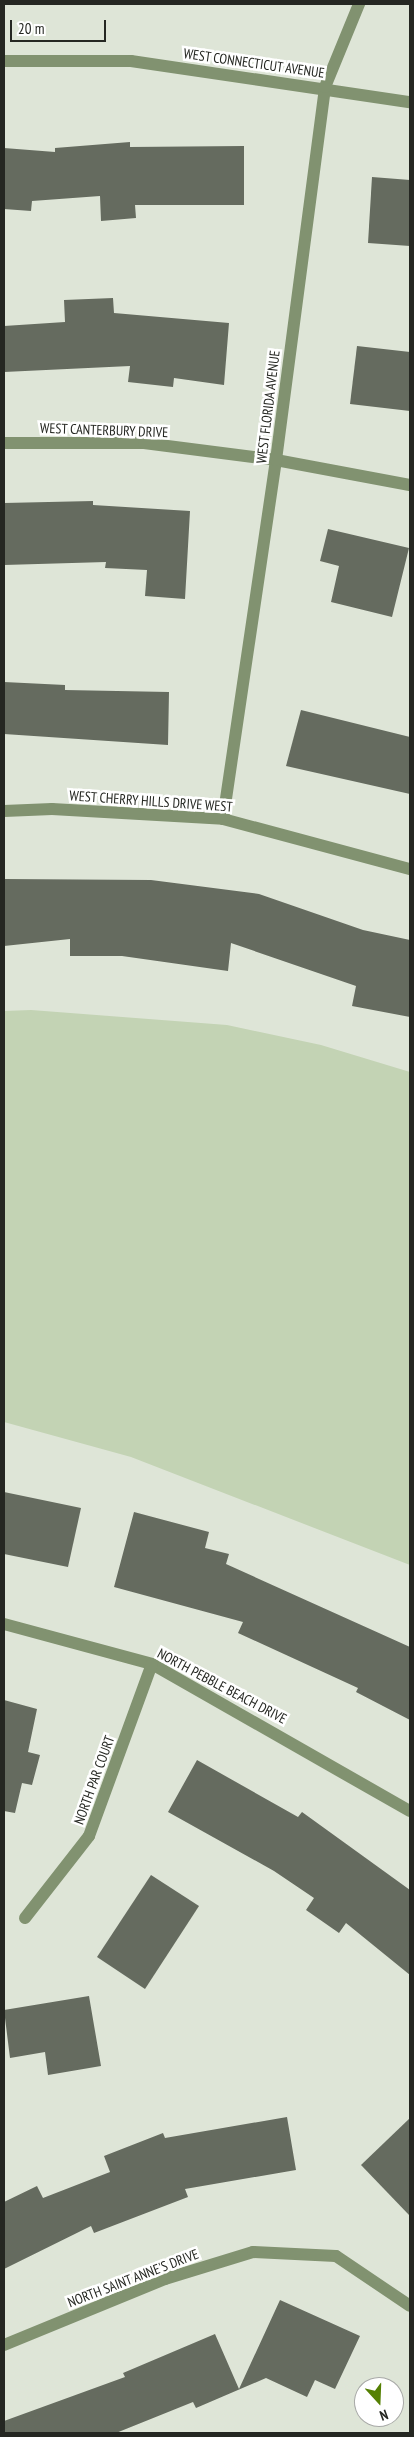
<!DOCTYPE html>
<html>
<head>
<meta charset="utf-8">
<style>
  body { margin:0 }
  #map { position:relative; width:414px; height:2437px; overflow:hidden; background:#dee5d7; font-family:"PT Sans Narrow",sans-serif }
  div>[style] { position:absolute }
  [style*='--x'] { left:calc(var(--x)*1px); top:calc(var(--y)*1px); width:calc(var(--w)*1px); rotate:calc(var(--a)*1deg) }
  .green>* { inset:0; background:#c3d3b4 }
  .building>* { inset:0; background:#656b5f }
  .minor>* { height:12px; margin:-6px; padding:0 6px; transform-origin:6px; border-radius:6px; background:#819270 }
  span { translate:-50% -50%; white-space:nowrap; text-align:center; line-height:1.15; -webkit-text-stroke:5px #fff; paint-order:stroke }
  .street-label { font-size:14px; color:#252722 }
  .frame { position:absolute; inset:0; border:5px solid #252722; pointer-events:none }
  .north { position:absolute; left:354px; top:2377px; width:50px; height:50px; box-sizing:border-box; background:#fff; border:1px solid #a8a9a7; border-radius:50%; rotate:160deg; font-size:14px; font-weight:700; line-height:20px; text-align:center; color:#252722 }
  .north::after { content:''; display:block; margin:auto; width:18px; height:22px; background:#558003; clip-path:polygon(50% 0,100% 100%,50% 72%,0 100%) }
  .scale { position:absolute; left:10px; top:20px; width:96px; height:22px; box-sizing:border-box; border:2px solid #252722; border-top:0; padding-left:6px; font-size:15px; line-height:18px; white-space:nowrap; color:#252722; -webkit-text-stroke:4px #fff; paint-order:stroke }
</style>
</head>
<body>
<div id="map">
  <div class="green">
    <div style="clip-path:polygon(31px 1010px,227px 1025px,321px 1045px,410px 1072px,410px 1565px,131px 1457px,4px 1422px,4px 1011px)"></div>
  </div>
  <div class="building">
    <div style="clip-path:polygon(130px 142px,130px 147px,244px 146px,244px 205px,135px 205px,136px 218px,101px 221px,100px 196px,32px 201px,31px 211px,4px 209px,4px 148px,55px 152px,55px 148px)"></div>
    <div style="clip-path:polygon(372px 177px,410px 180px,410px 246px,368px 243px)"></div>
    <div style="clip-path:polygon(113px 298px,114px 313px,229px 323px,224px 385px,174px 378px,173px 387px,128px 382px,130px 366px,4px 372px,4px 326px,65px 322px,64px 300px)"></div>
    <div style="clip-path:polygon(357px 346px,410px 352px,410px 411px,350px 404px)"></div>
    <div style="clip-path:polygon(93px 501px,93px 505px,190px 511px,185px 599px,145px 596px,147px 570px,105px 568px,106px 562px,4px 565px,4px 503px)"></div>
    <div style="clip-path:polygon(328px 529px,409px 548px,392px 617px,331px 602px,339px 566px,320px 561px)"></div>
    <div style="clip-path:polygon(4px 682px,65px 685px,65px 690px,169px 692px,168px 745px,4px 734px)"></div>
    <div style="clip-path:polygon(301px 710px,410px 737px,410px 794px,286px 766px)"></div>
    <div style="clip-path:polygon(4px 879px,151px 880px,259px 894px,363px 930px,410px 940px,410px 1017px,352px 1006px,356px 986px,231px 943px,228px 971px,122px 956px,70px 956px,70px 939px,4px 946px)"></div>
    <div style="clip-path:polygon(4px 1492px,81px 1508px,68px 1567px,4px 1554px)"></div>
    <div style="clip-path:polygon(134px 1512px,209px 1532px,205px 1548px,229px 1554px,226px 1564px,410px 1647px,410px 1720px,356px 1692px,358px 1688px,238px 1633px,243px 1622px,114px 1587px)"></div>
    <div style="clip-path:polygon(4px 1700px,37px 1709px,28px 1752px,40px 1755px,32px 1785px,22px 1783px,15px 1813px,4px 1811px)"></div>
    <div style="clip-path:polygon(197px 1760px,298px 1817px,302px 1812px,410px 1890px,410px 1975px,346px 1923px,339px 1933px,306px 1910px,314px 1898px,274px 1871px,168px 1812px)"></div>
    <div style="clip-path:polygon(151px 1875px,199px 1906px,145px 1989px,97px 1957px)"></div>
    <div style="clip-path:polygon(89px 1996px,101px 2066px,48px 2075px,45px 2052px,10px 2058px,4px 2010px)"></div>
    <div style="clip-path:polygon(287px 2117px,296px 2170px,185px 2189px,188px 2197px,94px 2233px,91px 2226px,4px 2269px,4px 2202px,37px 2186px,43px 2198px,110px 2172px,104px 2156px,163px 2133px,165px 2138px)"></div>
    <div style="clip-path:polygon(410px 2118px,410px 2216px,361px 2165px)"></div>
    <div style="clip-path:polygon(280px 2300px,360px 2336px,335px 2389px,315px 2380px,307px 2397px,266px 2378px,196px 2408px,193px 2402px,116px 2433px,4px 2433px,4px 2421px,125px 2377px,123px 2373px,215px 2334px,239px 2389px)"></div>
  </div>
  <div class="minor">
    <div style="--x:4;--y:61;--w:127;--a:0"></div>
    <div style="--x:131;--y:61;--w:282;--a:8.4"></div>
    <div style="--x:4;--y:443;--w:140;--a:0"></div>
    <div style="--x:144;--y:443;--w:133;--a:7.3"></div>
    <div style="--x:276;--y:460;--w:136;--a:10.6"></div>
    <div style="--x:4;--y:811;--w:48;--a:-2.4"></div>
    <div style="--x:52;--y:809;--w:171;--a:3.3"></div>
    <div style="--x:223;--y:819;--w:194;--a:15"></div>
    <div style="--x:223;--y:819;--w:363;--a:-81.6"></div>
    <div style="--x:276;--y:460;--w:376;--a:-82.5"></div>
    <div style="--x:325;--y:87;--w:90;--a:-67.7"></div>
    <div style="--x:4;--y:1624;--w:153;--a:15.1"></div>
    <div style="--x:152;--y:1664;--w:297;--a:29.7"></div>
    <div style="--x:25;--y:1918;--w:104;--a:-52"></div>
    <div style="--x:89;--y:1836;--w:183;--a:-69.9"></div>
    <div style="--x:4;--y:2345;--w:174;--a:-22.3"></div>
    <div style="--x:165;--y:2279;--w:92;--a:-17.1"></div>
    <div style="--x:253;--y:2252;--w:83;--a:2.8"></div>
    <div style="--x:336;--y:2256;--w:89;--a:34"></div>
  </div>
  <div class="street-label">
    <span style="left:254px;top:63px;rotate:8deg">WEST CONNECTICUT AVENUE</span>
    <span style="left:268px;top:407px;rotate:-83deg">WEST FLORIDA AVENUE</span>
    <span style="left:104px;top:430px;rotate:2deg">WEST CANTERBURY DRIVE</span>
    <span style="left:151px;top:801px;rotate:4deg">WEST CHERRY HILLS DRIVE WEST</span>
    <span style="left:222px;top:1686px;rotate:28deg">NORTH PEBBLE BEACH DRIVE</span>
    <span style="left:94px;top:1780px;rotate:-70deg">NORTH PAR COURT</span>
    <span style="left:133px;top:2278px;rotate:-21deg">NORTH SAINT ANNE'S DRIVE</span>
  </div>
  <div class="frame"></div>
  <div class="north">N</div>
  <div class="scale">20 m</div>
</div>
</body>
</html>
